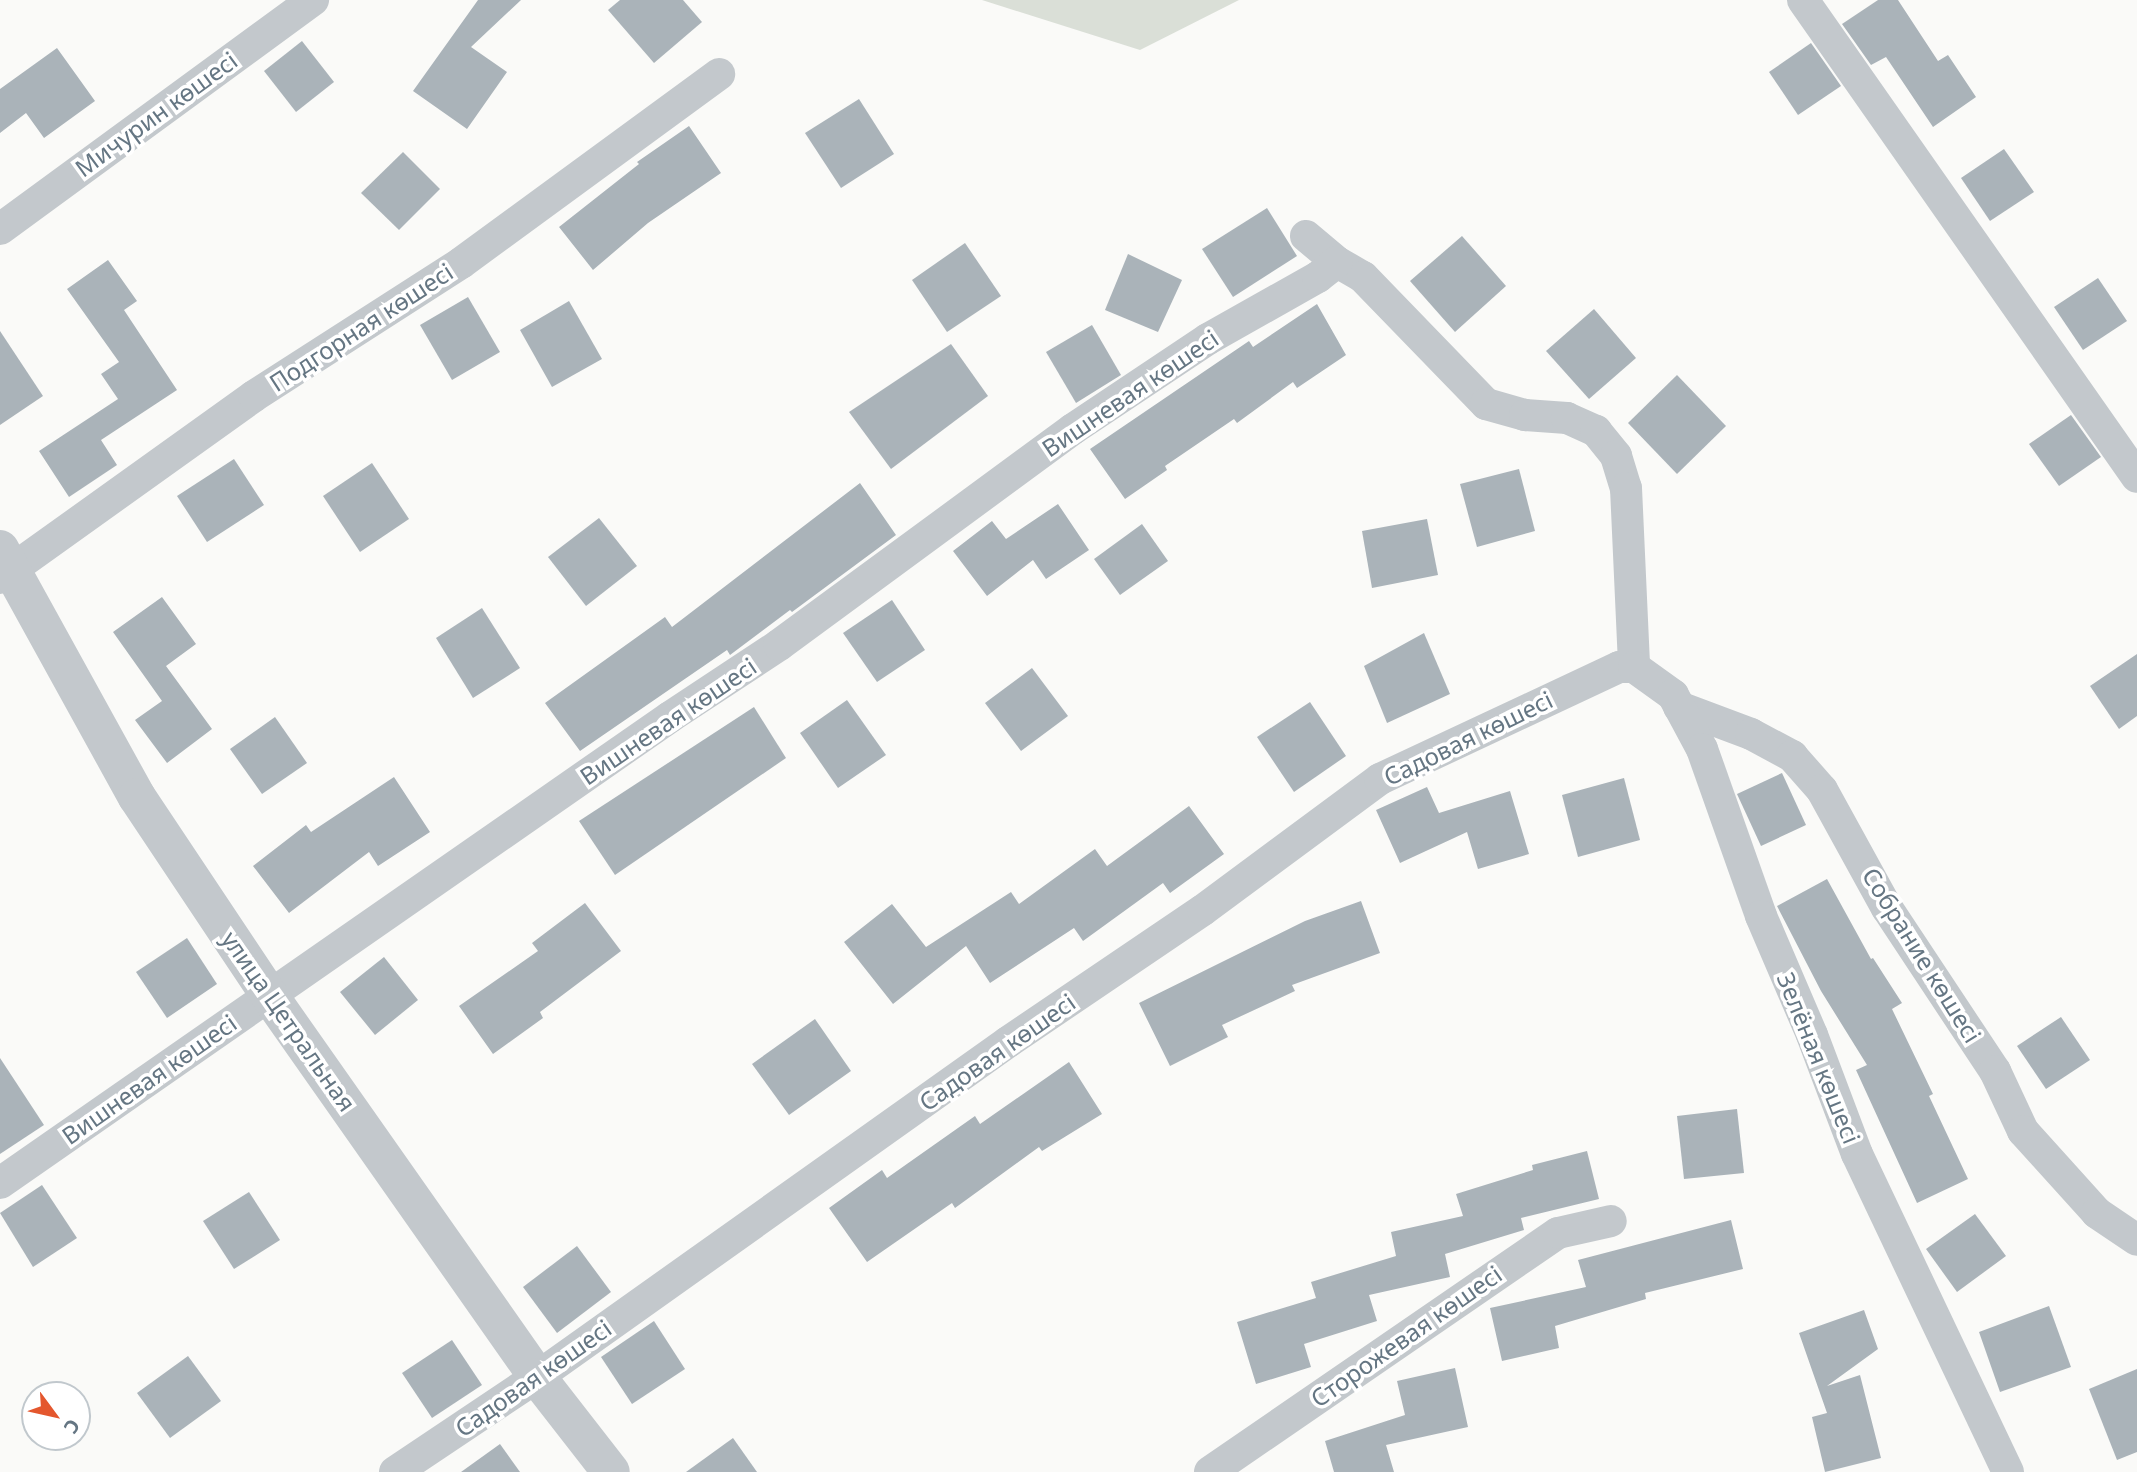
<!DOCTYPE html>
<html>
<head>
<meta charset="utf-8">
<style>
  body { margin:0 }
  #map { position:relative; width:2137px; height:1472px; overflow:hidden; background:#fafaf8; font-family:"Noto Sans",sans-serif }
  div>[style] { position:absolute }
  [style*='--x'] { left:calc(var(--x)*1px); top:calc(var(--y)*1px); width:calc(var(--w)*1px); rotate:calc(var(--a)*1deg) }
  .green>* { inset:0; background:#dadfd7 }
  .building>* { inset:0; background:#aab3b9 }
  .minor>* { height:32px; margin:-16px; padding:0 16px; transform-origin:16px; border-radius:16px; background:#c3c8cc }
  .tertiary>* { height:38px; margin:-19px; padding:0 19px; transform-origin:19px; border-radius:19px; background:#c3c8cc }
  span { translate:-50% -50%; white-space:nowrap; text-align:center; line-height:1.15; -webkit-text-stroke:7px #fff; paint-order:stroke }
  .street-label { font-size:24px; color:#657683 }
  .north { position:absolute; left:21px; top:1381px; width:70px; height:70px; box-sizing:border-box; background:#fff; border:2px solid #c1c8cd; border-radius:50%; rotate:123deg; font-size:19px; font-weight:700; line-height:28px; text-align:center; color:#657683 }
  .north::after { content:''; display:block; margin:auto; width:24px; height:32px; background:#e4572e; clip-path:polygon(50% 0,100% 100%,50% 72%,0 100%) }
</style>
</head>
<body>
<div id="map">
  <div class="green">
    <div style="clip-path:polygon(982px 0,1239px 0,1140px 50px)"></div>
  </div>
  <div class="building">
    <div style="clip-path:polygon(478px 0,521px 0,471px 47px,507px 72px,467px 129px,413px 91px)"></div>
    <div style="clip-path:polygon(620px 0,683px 0,702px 22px,654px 63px,608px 10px)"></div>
    <div style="clip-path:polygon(1878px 0,1898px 0,1938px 61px,1948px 55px,1976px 97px,1933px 127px,1886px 57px,1871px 65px,1842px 24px)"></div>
    <div style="clip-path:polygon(302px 41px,334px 82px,296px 112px,264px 71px)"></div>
    <div style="clip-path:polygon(1811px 43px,1841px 86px,1798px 115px,1769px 72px)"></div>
    <div style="clip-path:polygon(57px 48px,95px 101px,44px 138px,26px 113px,0 133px,0 89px)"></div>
    <div style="clip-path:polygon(859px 99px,894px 154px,841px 188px,805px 133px)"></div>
    <div style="clip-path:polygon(689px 126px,721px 173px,648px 223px,593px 270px,559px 227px,639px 164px,637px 162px)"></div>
    <div style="clip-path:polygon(2004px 149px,2034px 192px,1990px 221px,1961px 178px)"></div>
    <div style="clip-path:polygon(403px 152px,440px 189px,399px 230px,361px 193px)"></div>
    <div style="clip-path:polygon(1267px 208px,1297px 256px,1233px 297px,1202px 249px)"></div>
    <div style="clip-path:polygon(1462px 236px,1506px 286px,1455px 332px,1410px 281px)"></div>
    <div style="clip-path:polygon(965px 243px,1001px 296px,947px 332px,912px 280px)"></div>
    <div style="clip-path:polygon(1128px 254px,1182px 280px,1158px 332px,1105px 310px)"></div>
    <div style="clip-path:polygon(108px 260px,137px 301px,124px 310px,177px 390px,101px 440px,117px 465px,69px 497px,39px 451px,118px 399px,101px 374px,119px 362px,67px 289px)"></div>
    <div style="clip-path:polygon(2098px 278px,2127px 321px,2083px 350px,2054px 307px)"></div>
    <div style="clip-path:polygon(468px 297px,500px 352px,452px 380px,420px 325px)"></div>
    <div style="clip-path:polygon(569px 301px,602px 359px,552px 387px,520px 330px)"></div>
    <div style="clip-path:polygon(1317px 304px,1346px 355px,1297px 388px,1293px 382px,1237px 423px,1234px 419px,1165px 466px,1167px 470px,1125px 499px,1090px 449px,1249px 341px,1253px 347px)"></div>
    <div style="clip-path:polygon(1594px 309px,1636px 358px,1589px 399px,1546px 351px)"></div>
    <div style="clip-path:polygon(1092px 325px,1121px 375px,1076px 403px,1046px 352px)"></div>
    <div style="clip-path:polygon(0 331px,43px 396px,0 425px)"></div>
    <div style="clip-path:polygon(951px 344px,988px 396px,891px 469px,849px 412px)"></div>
    <div style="clip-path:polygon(1677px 375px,1726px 426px,1677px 474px,1628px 423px)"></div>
    <div style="clip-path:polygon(2071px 415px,2101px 457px,2059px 486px,2029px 444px)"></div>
    <div style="clip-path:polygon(234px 459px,264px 505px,207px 542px,177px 496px)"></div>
    <div style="clip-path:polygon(372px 463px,409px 519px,360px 552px,323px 496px)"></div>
    <div style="clip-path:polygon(1519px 469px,1535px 531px,1477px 547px,1460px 484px)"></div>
    <div style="clip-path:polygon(860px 483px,896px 535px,792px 612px,790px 610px,730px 655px,727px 650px,580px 751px,545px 703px,665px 617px,672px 627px)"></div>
    <div style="clip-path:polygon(1058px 504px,1089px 550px,1046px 579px,1033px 560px,987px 596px,953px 551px,992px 521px,1006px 539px)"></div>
    <div style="clip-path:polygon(599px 518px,637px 566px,586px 606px,548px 557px)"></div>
    <div style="clip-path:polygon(1427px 519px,1438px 575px,1372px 588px,1362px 531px)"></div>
    <div style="clip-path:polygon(1142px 524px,1168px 561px,1120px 595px,1094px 559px)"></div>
    <div style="clip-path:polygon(162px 597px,196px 644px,166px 666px,212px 729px,167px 763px,135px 720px,162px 701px,113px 632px)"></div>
    <div style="clip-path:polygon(892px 600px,925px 650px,877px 682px,843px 633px)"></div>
    <div style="clip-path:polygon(482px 608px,520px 668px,473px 698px,436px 638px)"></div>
    <div style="clip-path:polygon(1424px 633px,1450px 694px,1387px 723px,1364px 666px)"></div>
    <div style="clip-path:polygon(2137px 654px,2137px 716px,2119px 729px,2090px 686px)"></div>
    <div style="clip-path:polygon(1032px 668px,1068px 716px,1021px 751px,985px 703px)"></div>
    <div style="clip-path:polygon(847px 700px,886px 755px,838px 788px,800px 733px)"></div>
    <div style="clip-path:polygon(1310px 702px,1346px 756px,1294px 792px,1257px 737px)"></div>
    <div style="clip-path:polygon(754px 707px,786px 758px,615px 875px,579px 821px)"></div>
    <div style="clip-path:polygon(275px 717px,307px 763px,262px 794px,230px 749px)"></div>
    <div style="clip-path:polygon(1782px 773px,1806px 825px,1761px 846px,1737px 794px)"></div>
    <div style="clip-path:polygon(394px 777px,430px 832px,378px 866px,369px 852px,289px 913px,253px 866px,306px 825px,311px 832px)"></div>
    <div style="clip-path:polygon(1624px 778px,1640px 840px,1578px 857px,1562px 795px)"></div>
    <div style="clip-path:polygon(1427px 787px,1439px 813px,1510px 791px,1529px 854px,1478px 869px,1467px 832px,1400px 863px,1376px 810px)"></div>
    <div style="clip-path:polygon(1189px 806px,1224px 854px,1170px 893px,1163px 883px,1083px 941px,1074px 928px,990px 983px,966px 946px,893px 1004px,844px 942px,892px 904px,926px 947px,1011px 892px,1019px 904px,1095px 849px,1107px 866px)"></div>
    <div style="clip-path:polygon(1827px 879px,1871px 959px,1873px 958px,1902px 1003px,1892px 1009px,1933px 1094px,1929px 1096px,1968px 1179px,1917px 1203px,1856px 1070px,1867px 1065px,1821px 991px,1777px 906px)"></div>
    <div style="clip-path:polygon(1361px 901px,1380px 953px,1292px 985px,1295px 991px,1222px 1025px,1228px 1037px,1170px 1066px,1139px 1003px,1305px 921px)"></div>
    <div style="clip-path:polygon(585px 903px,621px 951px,540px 1012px,543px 1018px,493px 1054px,459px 1006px,538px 951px,532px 943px)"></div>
    <div style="clip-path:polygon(187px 938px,217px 984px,167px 1018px,136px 972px)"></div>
    <div style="clip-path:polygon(384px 957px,418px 1000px,375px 1035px,340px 992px)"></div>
    <div style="clip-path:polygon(2061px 1017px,2090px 1060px,2046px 1089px,2017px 1046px)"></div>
    <div style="clip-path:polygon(815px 1019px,851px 1071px,789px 1115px,752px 1064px)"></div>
    <div style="clip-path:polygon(0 1058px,44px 1125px,0 1154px)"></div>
    <div style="clip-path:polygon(1069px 1062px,1102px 1114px,1042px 1151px,1039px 1147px,955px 1208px,952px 1203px,867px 1262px,829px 1208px,882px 1170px,887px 1178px,975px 1116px,980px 1124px)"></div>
    <div style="clip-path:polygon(1737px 1109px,1744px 1173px,1684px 1179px,1677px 1116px)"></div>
    <div style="clip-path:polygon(1587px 1151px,1599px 1199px,1521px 1218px,1524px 1230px,1445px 1254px,1450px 1277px,1369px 1295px,1377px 1321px,1304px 1344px,1311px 1367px,1256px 1384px,1237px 1322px,1316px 1298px,1311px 1282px,1396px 1256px,1391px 1232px,1463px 1216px,1456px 1194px,1533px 1170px,1532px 1165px)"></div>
    <div style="clip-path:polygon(42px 1185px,77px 1238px,33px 1267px,0 1213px)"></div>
    <div style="clip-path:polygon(249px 1192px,280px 1240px,234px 1269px,203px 1221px)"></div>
    <div style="clip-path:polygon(1975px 1214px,2006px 1256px,1957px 1292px,1926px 1249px)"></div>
    <div style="clip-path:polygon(1731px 1220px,1743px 1269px,1645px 1293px,1646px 1299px,1555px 1326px,1559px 1348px,1502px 1361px,1490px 1308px,1586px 1287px,1578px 1260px)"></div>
    <div style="clip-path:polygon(577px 1246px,611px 1292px,557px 1333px,523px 1287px)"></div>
    <div style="clip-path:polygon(2049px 1306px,2071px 1367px,2000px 1392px,1979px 1332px)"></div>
    <div style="clip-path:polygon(1864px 1310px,1878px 1349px,1827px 1386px,1860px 1375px,1881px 1458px,1825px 1472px,1812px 1417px,1827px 1413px,1799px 1333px)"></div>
    <div style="clip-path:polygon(654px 1321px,685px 1369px,632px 1404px,601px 1357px)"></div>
    <div style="clip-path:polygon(452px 1340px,482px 1385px,432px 1418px,402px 1373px)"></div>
    <div style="clip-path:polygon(188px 1356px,221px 1401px,170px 1438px,137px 1393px)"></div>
    <div style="clip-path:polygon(1455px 1368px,1468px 1427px,1386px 1445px,1394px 1472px,1334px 1472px,1325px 1441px,1405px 1415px,1397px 1381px)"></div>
    <div style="clip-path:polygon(2137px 1369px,2137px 1452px,2117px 1460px,2089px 1389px)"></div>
    <div style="clip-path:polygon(733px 1438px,757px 1472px,686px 1472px)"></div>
    <div style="clip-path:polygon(500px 1444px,520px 1472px,461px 1472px)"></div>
  </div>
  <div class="minor">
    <div style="--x:1803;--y:0;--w:582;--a:55"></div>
    <div style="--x:0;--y:229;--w:388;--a:-36.2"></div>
    <div style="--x:1306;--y:236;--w:40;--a:40"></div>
    <div style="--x:1337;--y:262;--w:30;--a:30"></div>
    <div style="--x:1363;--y:277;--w:177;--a:45.9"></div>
    <div style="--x:1486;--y:404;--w:41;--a:15.8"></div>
    <div style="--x:1525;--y:415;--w:42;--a:4.1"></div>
    <div style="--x:1567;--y:418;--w:32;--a:24"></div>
    <div style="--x:1596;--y:431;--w:32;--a:51"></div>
    <div style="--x:1616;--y:456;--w:34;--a:73"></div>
    <div style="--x:1626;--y:488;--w:179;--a:87.4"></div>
    <div style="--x:0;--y:578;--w:312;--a:-35.6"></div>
    <div style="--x:254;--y:396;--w:246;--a:-32.7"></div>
    <div style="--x:461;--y:263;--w:320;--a:-36.2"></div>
    <div style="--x:1679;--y:707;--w:77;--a:20.6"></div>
    <div style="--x:1751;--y:734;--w:47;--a:28.2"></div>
    <div style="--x:1792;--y:756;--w:45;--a:48.6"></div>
    <div style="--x:1822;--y:790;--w:135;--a:61.2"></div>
    <div style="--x:1887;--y:908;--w:196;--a:56.5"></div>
    <div style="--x:1995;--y:1071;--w:66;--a:65"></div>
    <div style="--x:2023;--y:1131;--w:110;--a:47.9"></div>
    <div style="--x:2097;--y:1213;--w:48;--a:34"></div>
    <div style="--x:0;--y:1183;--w:816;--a:-34.82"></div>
    <div style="--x:670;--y:717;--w:131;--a:-33.4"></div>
    <div style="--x:779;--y:645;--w:365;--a:-36.3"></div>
    <div style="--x:1073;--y:429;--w:162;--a:-33.7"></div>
    <div style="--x:1208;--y:339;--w:126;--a:-29.4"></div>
    <div style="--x:1318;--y:277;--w:24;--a:-38"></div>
    <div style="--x:395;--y:1472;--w:171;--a:-33.8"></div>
    <div style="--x:537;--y:1377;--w:578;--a:-35.42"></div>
    <div style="--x:1008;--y:1042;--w:235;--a:-34.1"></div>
    <div style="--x:1203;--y:910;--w:220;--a:-36.5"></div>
    <div style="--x:1380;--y:779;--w:264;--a:-25.1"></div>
    <div style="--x:1619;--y:667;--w:15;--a:0"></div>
    <div style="--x:1634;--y:667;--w:48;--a:35.7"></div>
    <div style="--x:1673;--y:695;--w:61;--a:61.8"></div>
    <div style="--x:1702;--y:749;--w:177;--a:70.5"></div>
    <div style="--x:1761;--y:916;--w:129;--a:66.8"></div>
    <div style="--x:1812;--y:1035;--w:127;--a:69.3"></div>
    <div style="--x:1857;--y:1154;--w:352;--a:64.6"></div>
    <div style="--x:1210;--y:1472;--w:422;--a:-34.5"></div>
    <div style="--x:1558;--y:1233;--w:54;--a:-12.8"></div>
  </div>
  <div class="tertiary">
    <div style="--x:0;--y:549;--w:283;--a:61.1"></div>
    <div style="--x:137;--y:797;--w:238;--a:56.3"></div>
    <div style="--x:269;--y:995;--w:467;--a:54.9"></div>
    <div style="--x:537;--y:1377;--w:120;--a:52.1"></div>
  </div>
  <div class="street-label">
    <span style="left:156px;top:114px;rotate:-36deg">Мичурин көшесі</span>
    <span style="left:361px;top:327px;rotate:-33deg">Подгорная көшесі</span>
    <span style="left:1130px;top:393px;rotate:-34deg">Вишневая көшесі</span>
    <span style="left:668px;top:721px;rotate:-34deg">Вишневая көшесі</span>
    <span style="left:1468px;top:738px;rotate:-26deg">Садовая көшесі</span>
    <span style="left:1922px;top:955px;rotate:58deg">Собрание көшесі</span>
    <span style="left:289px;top:1021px;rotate:55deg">улица Цетральная</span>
    <span style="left:997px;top:1052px;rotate:-35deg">Садовая көшесі</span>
    <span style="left:1819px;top:1058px;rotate:68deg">Зелёная көшесі</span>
    <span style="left:149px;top:1079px;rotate:-35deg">Вишневая көшесі</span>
    <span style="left:1406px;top:1336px;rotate:-35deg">Сторожевая көшесі</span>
    <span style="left:533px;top:1378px;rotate:-35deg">Садовая көшесі</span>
  </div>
  <div class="north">С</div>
</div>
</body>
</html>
